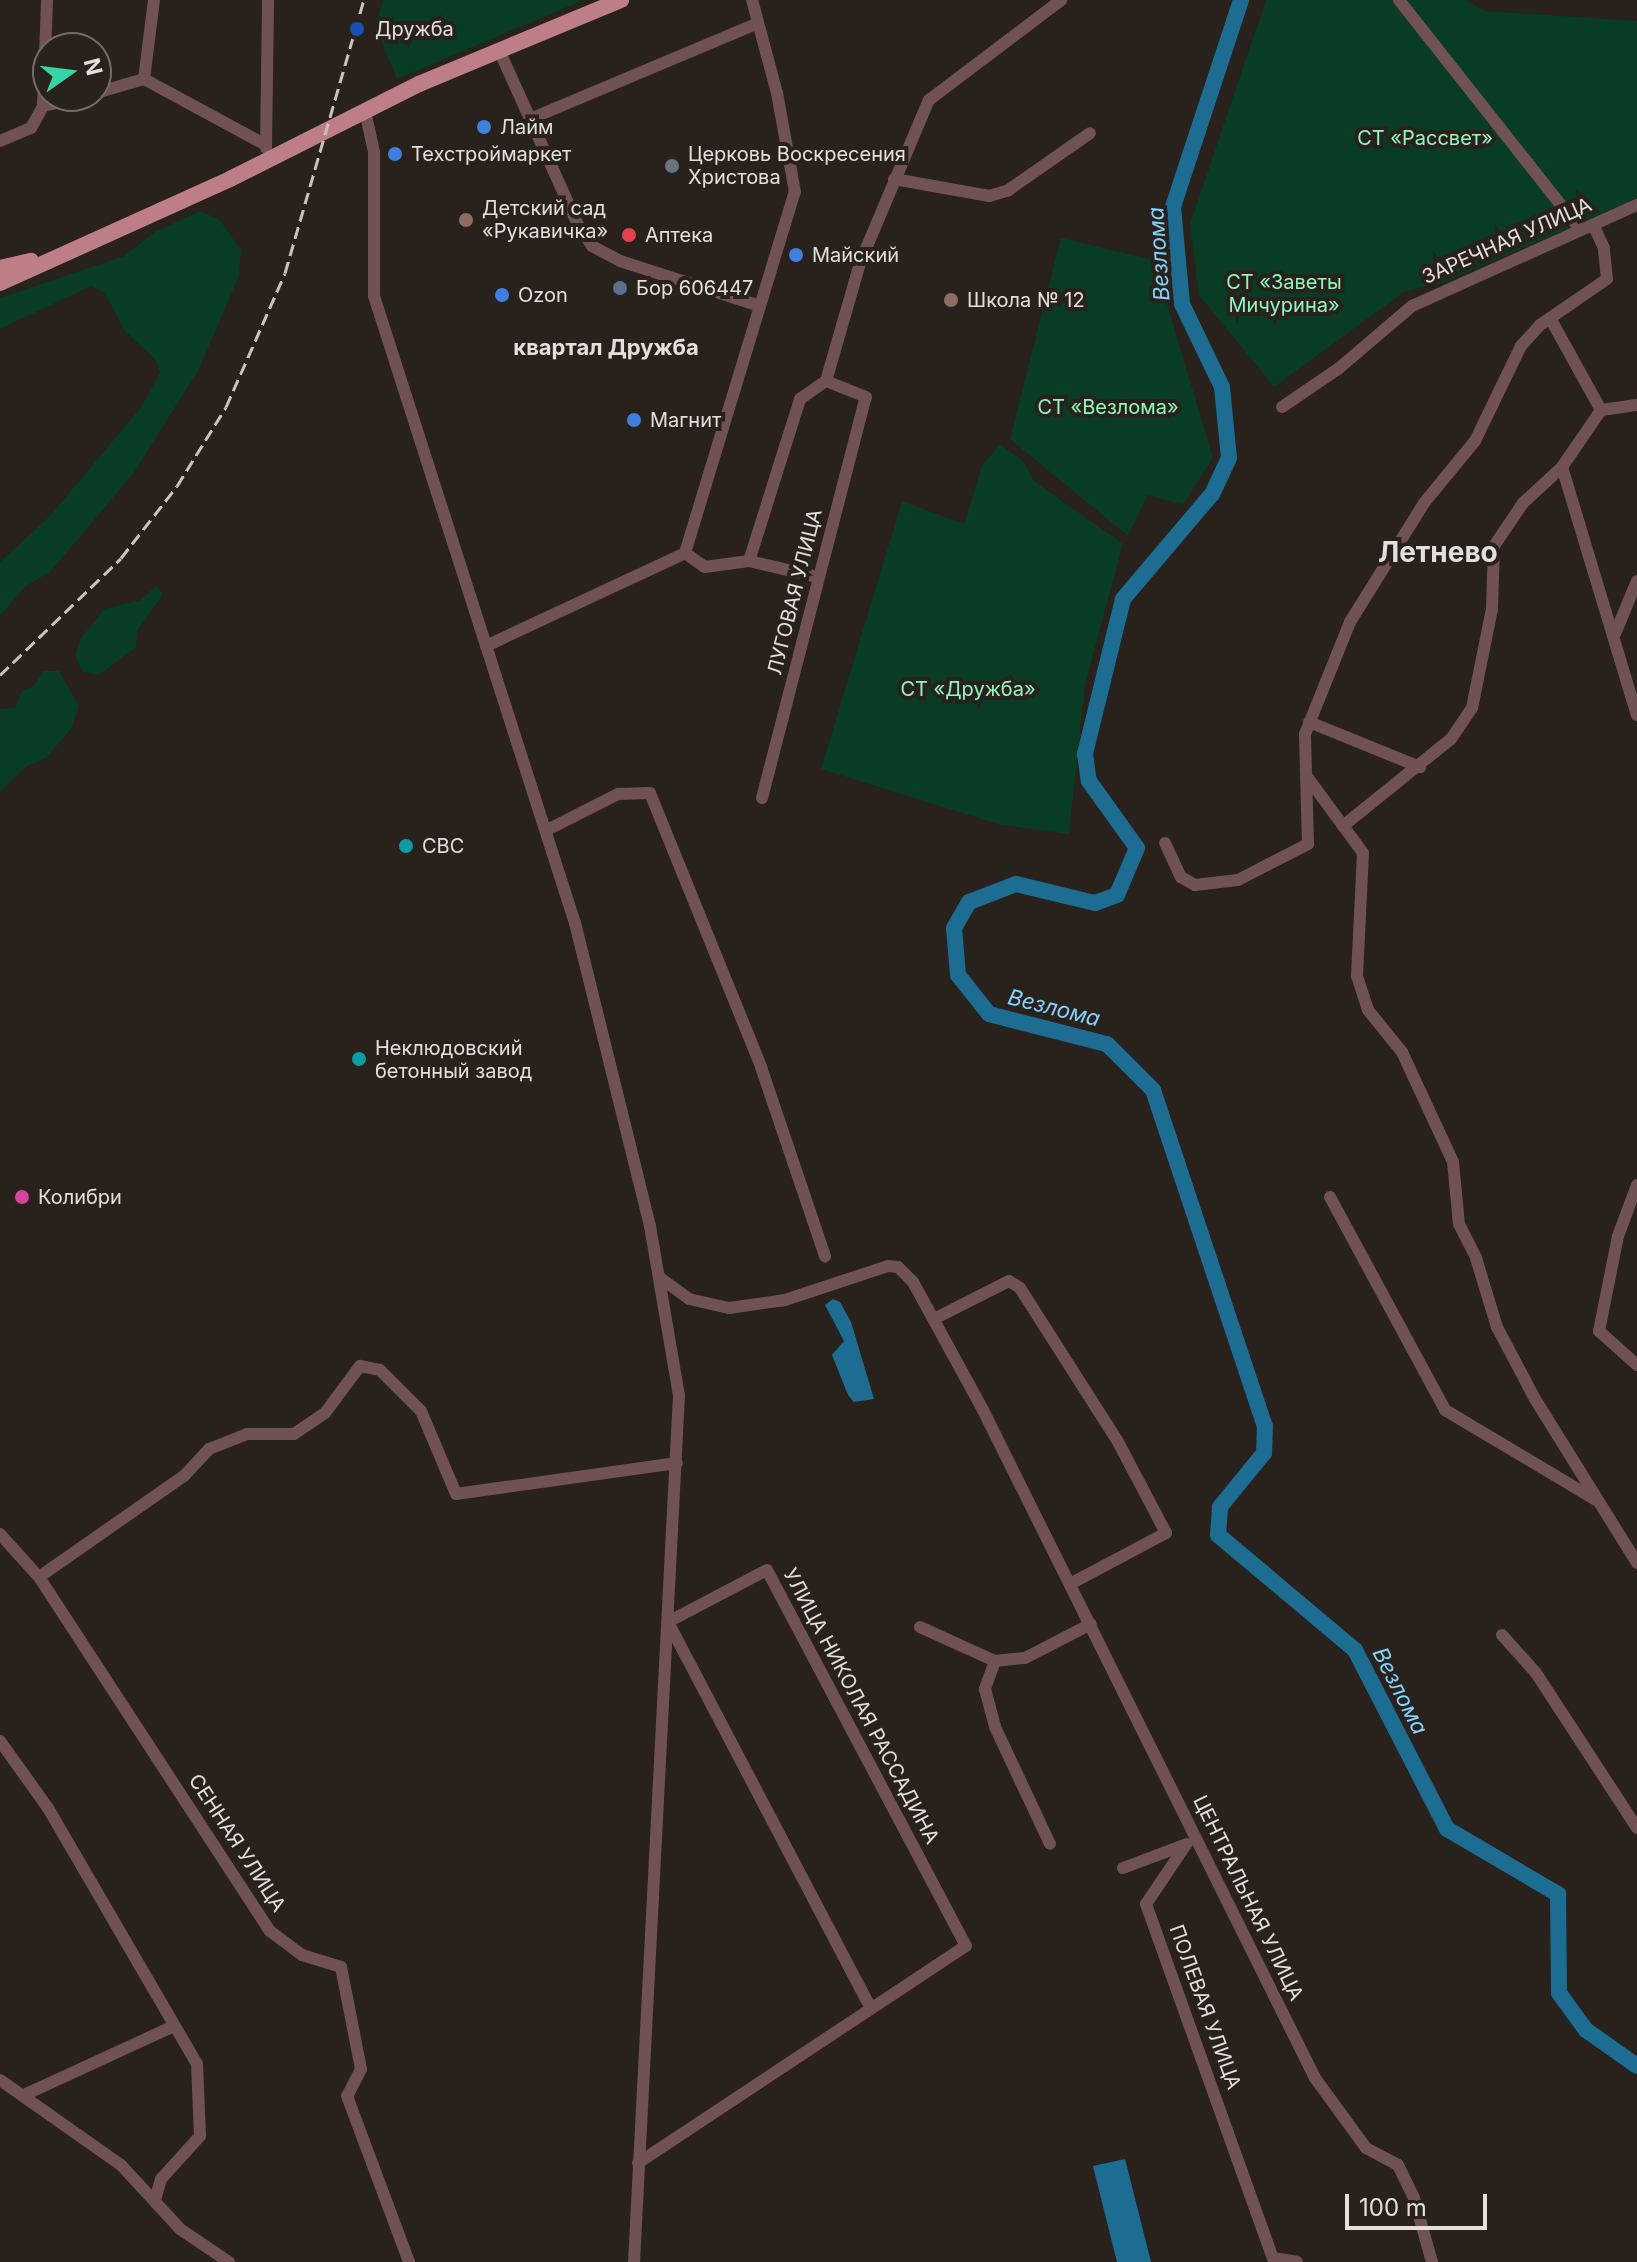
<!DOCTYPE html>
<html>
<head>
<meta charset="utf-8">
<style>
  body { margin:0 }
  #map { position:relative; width:1637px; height:2262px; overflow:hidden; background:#28211c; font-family:Inter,sans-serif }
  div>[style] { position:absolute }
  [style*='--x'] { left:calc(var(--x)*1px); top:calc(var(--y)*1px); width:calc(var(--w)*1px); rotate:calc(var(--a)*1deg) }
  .green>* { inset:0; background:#083c24 }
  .water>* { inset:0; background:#1d6d92 }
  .river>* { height:16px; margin:-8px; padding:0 8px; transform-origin:8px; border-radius:8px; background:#1d6d92 }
  .minor>* { height:12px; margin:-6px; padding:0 6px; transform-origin:6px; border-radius:6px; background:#705154 }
  .major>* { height:16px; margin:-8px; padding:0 8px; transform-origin:8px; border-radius:8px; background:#be7e86 }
  .rail>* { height:3px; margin-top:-1.5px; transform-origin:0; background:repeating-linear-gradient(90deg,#c8c3c0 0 12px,transparent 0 18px) }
  .dots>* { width:22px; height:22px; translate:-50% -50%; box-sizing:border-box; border:4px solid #28211c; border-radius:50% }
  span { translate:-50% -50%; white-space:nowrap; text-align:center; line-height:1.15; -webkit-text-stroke:8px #28211c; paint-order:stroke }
  .poi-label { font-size:20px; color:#e4dfdc }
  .left { translate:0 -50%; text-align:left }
  .park-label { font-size:20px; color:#91f6bd }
  .street-label { font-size:20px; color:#e4dfdc }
  .water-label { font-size:22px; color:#83d3fe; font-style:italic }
  .neighbourhood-label { font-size:22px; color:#e4dfdc; font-weight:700 }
  .district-label { font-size:28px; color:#e4dfdc; font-weight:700 }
  .north { position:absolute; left:32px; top:32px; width:80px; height:80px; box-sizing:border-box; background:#28211c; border:2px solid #736d69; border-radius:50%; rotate:76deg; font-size:22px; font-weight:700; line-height:32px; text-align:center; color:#e4dfdc }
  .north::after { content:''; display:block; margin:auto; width:28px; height:36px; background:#38d4a6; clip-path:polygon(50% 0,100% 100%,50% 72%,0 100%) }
  .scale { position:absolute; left:1345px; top:2194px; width:142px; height:36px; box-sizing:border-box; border:4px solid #e4dfdc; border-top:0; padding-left:10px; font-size:24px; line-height:28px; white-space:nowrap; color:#e4dfdc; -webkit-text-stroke:6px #28211c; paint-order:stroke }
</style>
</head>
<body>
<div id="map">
  <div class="green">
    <div style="clip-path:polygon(383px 0,584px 0,397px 79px,375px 26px)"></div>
    <div style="clip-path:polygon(1266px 0,1466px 0,1484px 11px,1637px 21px,1637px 198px,1445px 282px,1404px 292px,1274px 387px,1199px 295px,1190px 224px)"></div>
    <div style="clip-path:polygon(200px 211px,219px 219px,241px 250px,239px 276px,199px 369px,133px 474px,50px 572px,26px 586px,0 616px,0 562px,50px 516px,142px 406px,160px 372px,156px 360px,125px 331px,104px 292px,91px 286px,0 329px,0 298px,124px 256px,155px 232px)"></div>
    <div style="clip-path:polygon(1061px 238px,1154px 260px,1213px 458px,1183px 505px,1148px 495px,1128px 536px,1010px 439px)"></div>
    <div style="clip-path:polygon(1000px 444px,1024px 462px,1034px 481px,1123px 544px,1085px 685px,1069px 834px,1001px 825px,821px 769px,902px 501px,964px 524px,982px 466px)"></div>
    <div style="clip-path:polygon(157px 585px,163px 594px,137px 631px,136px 647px,99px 675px,83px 672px,75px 655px,81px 638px,104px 609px,141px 600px)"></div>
    <div style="clip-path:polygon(43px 671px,59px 671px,79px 706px,71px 729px,46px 758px,27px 766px,0 792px,0 709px,15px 708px,21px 692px,34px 686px)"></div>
  </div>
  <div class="water">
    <div style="clip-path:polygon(833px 1299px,840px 1302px,851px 1322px,874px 1399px,854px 1402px,848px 1395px,832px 1355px,844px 1341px,825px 1305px)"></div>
    <div style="clip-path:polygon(1125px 2159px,1151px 2262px,1117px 2262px,1093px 2166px)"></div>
  </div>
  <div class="river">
    <div style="--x:1241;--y:0;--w:218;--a:108.2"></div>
    <div style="--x:1173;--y:207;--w:97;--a:84.7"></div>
    <div style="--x:1182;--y:304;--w:92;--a:64.3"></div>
    <div style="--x:1222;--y:387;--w:71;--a:84.4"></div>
    <div style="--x:1229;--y:458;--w:40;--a:115"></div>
    <div style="--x:1212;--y:494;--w:138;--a:130.3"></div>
    <div style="--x:1123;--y:599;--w:160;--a:103.8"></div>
    <div style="--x:1085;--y:754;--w:27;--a:82"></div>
    <div style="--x:1089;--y:781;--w:82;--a:54.4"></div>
    <div style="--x:1137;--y:848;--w:51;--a:113.1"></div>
    <div style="--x:1117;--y:895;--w:23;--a:160"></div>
    <div style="--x:1095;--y:903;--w:81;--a:-166.5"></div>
    <div style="--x:1016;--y:884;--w:50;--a:159"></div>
    <div style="--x:969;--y:902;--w:30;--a:120"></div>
    <div style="--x:954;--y:928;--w:47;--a:85.1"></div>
    <div style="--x:958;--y:975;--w:50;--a:51.5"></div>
    <div style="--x:989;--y:1014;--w:122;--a:14.3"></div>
    <div style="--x:1107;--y:1044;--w:65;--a:45"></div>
    <div style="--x:1153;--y:1090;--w:354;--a:71.6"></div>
    <div style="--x:1265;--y:1426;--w:27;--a:92"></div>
    <div style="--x:1264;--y:1453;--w:70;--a:129.2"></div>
    <div style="--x:1220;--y:1507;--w:28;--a:94"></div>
    <div style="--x:1218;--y:1535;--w:179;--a:40"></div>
    <div style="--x:1355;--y:1650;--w:201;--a:62.8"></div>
    <div style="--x:1447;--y:1829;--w:129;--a:30.4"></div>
    <div style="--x:1558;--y:1894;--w:99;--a:89.4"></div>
    <div style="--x:1559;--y:1993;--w:46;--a:53.9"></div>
    <div style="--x:1586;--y:2030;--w:62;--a:35.2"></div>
  </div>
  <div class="minor">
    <div style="--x:1399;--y:0;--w:292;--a:51.7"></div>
    <div style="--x:499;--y:50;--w:192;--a:65.7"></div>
    <div style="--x:578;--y:225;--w:25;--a:56"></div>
    <div style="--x:592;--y:246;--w:32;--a:28"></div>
    <div style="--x:620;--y:261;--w:147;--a:17.8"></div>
    <div style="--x:144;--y:79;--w:80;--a:-82.8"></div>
    <div style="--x:96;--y:93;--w:50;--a:-16.3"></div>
    <div style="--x:144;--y:79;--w:136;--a:28.4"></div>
    <div style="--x:43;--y:106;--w:106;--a:-87.8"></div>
    <div style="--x:365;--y:111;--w:42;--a:77.6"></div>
    <div style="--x:374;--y:152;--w:144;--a:90"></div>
    <div style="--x:374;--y:296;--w:658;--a:72.23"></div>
    <div style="--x:575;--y:923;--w:312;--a:76.1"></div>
    <div style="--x:650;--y:1226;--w:171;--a:80.3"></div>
    <div style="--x:679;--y:1395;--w:868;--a:92.97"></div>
    <div style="--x:530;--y:119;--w:247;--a:-22.8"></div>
    <div style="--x:0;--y:141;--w:34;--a:-23"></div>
    <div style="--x:31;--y:128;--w:25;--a:-61"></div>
    <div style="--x:43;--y:106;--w:46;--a:-12.5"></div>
    <div style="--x:266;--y:148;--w:148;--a:-89.2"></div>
    <div style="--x:894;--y:179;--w:97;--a:10.1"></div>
    <div style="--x:989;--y:196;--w:19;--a:-16"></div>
    <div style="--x:1007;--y:191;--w:101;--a:-34.9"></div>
    <div style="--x:1550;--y:318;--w:105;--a:61"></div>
    <div style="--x:1601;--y:410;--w:36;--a:-8"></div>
    <div style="--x:826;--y:381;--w:123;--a:-73.9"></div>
    <div style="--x:860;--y:263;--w:177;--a:-67.1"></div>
    <div style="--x:929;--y:100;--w:166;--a:-37.1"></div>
    <div style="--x:1282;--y:407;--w:68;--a:-34.2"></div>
    <div style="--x:1338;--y:369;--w:97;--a:-40.4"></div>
    <div style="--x:1412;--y:306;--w:247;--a:-24.2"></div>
    <div style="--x:1562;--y:467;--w:259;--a:73.2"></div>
    <div style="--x:685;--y:553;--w:24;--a:35"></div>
    <div style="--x:705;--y:567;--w:44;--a:-7.8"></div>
    <div style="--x:749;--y:561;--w:71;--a:13.1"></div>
    <div style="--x:749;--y:561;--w:170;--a:-72.5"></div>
    <div style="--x:800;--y:399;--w:32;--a:-35"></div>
    <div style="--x:1615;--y:634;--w:57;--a:-67.5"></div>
    <div style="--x:486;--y:646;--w:220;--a:-25"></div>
    <div style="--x:685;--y:553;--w:377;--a:-73.1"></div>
    <div style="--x:795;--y:192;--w:101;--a:-100.3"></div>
    <div style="--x:777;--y:93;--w:96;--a:-105"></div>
    <div style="--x:1309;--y:722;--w:120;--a:22.1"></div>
    <div style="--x:1308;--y:778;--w:93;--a:53.7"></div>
    <div style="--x:1363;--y:853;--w:123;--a:92.8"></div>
    <div style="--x:1357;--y:976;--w:36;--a:72"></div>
    <div style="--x:1368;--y:1010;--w:54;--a:51"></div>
    <div style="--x:1402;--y:1052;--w:121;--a:65.1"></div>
    <div style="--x:1453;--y:1162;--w:62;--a:84.5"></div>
    <div style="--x:1459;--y:1224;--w:38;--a:63"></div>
    <div style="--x:1476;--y:1258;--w:72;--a:73.1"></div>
    <div style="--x:1497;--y:1327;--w:81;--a:62.2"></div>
    <div style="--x:1535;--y:1399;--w:193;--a:58.1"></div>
    <div style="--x:762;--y:798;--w:414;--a:-75.5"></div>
    <div style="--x:866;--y:397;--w:43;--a:-158.2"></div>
    <div style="--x:1343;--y:826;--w:139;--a:-38.9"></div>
    <div style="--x:1451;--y:739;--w:37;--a:-56"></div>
    <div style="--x:1472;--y:708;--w:101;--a:-78.6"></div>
    <div style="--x:1492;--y:609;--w:63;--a:-88.2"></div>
    <div style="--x:1494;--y:546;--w:52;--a:-56"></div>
    <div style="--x:1523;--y:503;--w:53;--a:-42.7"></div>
    <div style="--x:1562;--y:467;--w:69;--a:-55.6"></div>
    <div style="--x:547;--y:830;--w:80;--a:-26.9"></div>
    <div style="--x:618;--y:794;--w:32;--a:-2"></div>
    <div style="--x:650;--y:793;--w:296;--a:67.9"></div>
    <div style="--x:761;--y:1067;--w:200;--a:71.3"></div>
    <div style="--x:1165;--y:843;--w:38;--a:65"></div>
    <div style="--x:1181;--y:877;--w:16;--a:30"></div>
    <div style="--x:1195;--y:885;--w:43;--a:-6.6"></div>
    <div style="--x:1238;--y:880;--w:79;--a:-27.2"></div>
    <div style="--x:1308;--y:844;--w:110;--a:-91.6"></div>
    <div style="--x:1305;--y:734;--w:121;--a:-68.1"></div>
    <div style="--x:1350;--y:622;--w:140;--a:-58.1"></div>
    <div style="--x:1424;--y:503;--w:80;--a:-50.6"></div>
    <div style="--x:1475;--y:441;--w:106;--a:-64.2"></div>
    <div style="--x:1521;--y:346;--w:28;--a:-48"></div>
    <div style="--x:1540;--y:325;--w:81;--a:-34.5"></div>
    <div style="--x:1607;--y:279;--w:31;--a:-96"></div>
    <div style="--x:1604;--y:248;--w:26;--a:-115"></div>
    <div style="--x:1637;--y:1185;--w:54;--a:110.4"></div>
    <div style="--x:1618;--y:1236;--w:97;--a:101.3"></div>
    <div style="--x:1599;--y:1331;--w:51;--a:41.8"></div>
    <div style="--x:1330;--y:1197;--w:242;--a:61.6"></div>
    <div style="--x:1445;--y:1410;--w:176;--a:30.8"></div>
    <div style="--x:659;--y:1277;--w:37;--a:36"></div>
    <div style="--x:689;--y:1299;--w:41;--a:12.7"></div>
    <div style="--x:729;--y:1308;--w:57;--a:-8.1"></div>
    <div style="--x:785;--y:1300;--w:108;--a:-18.3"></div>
    <div style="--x:888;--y:1266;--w:10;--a:6"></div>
    <div style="--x:898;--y:1267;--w:21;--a:45"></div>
    <div style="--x:913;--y:1282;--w:146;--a:61.3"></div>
    <div style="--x:983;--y:1410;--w:746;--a:63.57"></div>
    <div style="--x:1315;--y:2078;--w:87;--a:53.9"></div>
    <div style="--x:1366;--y:2148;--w:36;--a:28"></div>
    <div style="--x:1398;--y:2165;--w:37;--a:64"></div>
    <div style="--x:1414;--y:2198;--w:66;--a:74.3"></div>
    <div style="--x:936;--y:1318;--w:82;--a:-26.9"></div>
    <div style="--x:1009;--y:1281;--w:13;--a:32"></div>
    <div style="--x:1020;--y:1288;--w:180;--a:57.5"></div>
    <div style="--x:1117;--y:1440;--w:105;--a:62.2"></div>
    <div style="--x:1166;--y:1533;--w:109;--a:152"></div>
    <div style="--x:0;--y:1534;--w:58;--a:47.8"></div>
    <div style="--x:39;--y:1577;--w:423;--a:56.9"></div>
    <div style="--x:270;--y:1931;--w:40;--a:37"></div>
    <div style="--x:302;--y:1955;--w:41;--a:17.1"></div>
    <div style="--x:341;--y:1967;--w:104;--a:78.9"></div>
    <div style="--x:361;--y:2069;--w:30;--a:117"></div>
    <div style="--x:347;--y:2096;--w:177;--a:69.5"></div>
    <div style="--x:39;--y:1577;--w:177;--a:-34.9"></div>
    <div style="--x:184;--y:1476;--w:37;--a:-47"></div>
    <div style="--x:209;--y:1449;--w:41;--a:-21.5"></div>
    <div style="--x:247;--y:1434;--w:47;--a:0"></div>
    <div style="--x:294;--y:1434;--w:37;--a:-34"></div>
    <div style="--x:325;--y:1413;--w:59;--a:-53.3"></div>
    <div style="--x:360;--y:1366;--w:20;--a:11"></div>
    <div style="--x:380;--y:1370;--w:58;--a:45"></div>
    <div style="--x:421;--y:1411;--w:90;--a:67.1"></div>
    <div style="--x:456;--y:1494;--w:223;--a:-8"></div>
    <div style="--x:920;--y:1627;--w:82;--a:24.4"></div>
    <div style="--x:995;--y:1661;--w:30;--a:-6"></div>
    <div style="--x:1025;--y:1658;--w:74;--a:-27.3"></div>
    <div style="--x:1502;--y:1635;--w:51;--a:48.2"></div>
    <div style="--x:1536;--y:1673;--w:185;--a:56.9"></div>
    <div style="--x:995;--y:1661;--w:30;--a:110"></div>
    <div style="--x:985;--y:1689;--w:39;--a:75"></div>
    <div style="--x:995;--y:1727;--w:129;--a:64.8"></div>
    <div style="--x:0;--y:1741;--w:82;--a:54.4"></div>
    <div style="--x:48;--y:1808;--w:296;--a:59.8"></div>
    <div style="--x:197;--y:2064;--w:72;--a:87.6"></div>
    <div style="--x:200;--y:2136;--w:58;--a:132.2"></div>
    <div style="--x:161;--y:2179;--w:19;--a:106"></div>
    <div style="--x:1185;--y:1846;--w:70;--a:123.9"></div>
    <div style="--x:1146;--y:1904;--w:376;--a:70.3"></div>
    <div style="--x:1273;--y:2258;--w:24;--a:9"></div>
    <div style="--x:1123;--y:1868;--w:68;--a:-20.6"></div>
    <div style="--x:0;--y:2080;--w:148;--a:35.1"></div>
    <div style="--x:121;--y:2165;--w:87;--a:47.3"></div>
    <div style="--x:180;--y:2229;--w:59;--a:34"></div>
    <div style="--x:24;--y:2095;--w:165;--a:-24.7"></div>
    <div style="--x:638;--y:2163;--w:393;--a:-33.5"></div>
    <div style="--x:966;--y:1946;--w:425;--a:-117.9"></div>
    <div style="--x:767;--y:1570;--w:112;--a:152.3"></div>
    <div style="--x:668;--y:1622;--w:435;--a:62.3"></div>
  </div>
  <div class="major">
    <div style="--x:0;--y:268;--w:32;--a:-13"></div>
    <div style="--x:0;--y:283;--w:252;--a:-24.3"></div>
    <div style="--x:230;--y:179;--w:212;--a:-26.7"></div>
    <div style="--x:419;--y:84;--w:219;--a:-22.6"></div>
  </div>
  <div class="rail">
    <div style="--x:0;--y:675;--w:168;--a:-44"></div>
    <div style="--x:121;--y:558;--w:91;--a:-52.1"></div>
    <div style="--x:177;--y:486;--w:93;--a:-58.2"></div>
    <div style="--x:226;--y:407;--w:146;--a:-66.2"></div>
    <div style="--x:285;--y:273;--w:284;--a:-73.9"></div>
  </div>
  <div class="dots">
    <div style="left:357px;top:29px;background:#1a4fb4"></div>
    <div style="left:484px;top:127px;background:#3f7fe0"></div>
    <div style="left:395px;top:154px;background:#3f7fe0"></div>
    <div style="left:672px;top:166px;background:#6b7280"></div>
    <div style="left:466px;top:220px;background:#8d6e63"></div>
    <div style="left:629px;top:235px;background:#e0444e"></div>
    <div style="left:796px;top:255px;background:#3f7fe0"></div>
    <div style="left:620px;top:288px;background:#5c6f8a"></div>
    <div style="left:502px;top:295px;background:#3f7fe0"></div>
    <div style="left:951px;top:300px;background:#8d6e63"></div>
    <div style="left:634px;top:420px;background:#3f7fe0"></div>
    <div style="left:406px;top:846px;background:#0f9aa8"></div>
    <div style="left:359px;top:1059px;background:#0f9aa8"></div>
    <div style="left:22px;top:1197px;background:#d1479c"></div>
  </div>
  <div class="poi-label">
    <span class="left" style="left:375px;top:29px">Дружба</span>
    <span class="left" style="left:500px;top:127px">Лайм</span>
    <span class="left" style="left:411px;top:154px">Техстроймаркет</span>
    <span class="left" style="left:688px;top:166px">Церковь Воскресения<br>Христова</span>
    <span class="left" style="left:482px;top:220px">Детский сад<br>«Рукавичка»</span>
    <span class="left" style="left:645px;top:235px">Аптека</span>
    <span class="left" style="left:812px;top:255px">Майский</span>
    <span class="left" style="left:636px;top:288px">Бор 606447</span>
    <span class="left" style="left:518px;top:295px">Ozon</span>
    <span class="left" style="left:967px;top:300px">Школа № 12</span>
    <span class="left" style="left:650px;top:420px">Магнит</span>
    <span class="left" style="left:422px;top:846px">СВС</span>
    <span class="left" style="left:375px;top:1060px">Неклюдовский<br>бетонный завод</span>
    <span class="left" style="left:38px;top:1197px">Колибри</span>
  </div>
  <div class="park-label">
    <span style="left:1425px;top:138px">СТ «Рассвет»</span>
    <span style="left:1284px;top:294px">СТ «Заветы<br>Мичурина»</span>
    <span style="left:1108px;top:407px">СТ «Везлома»</span>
    <span style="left:968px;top:689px">СТ «Дружба»</span>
  </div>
  <div class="street-label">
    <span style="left:1507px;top:241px;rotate:-24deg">ЗАРЕЧНАЯ УЛИЦА</span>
    <span style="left:795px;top:592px;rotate:-76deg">ЛУГОВАЯ УЛИЦА</span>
    <span style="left:861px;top:1706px;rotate:62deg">УЛИЦА НИКОЛАЯ РАССАДИНА</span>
    <span style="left:237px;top:1843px;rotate:57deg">СЕННАЯ УЛИЦА</span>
    <span style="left:1248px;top:1898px;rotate:64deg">ЦЕНТРАЛЬНАЯ УЛИЦА</span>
    <span style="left:1205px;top:2007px;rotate:70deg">ПОЛЕВАЯ УЛИЦА</span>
  </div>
  <div class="water-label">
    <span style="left:1159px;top:254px;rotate:-94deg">Везлома</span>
    <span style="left:1054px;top:1008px;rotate:14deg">Везлома</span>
    <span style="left:1400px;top:1691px;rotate:63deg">Везлома</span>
  </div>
  <div class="neighbourhood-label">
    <span style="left:606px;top:348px">квартал Дружба</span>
  </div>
  <div class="district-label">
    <span style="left:1438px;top:552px">Летнево</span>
  </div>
  <div class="north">N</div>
  <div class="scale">100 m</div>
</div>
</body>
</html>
